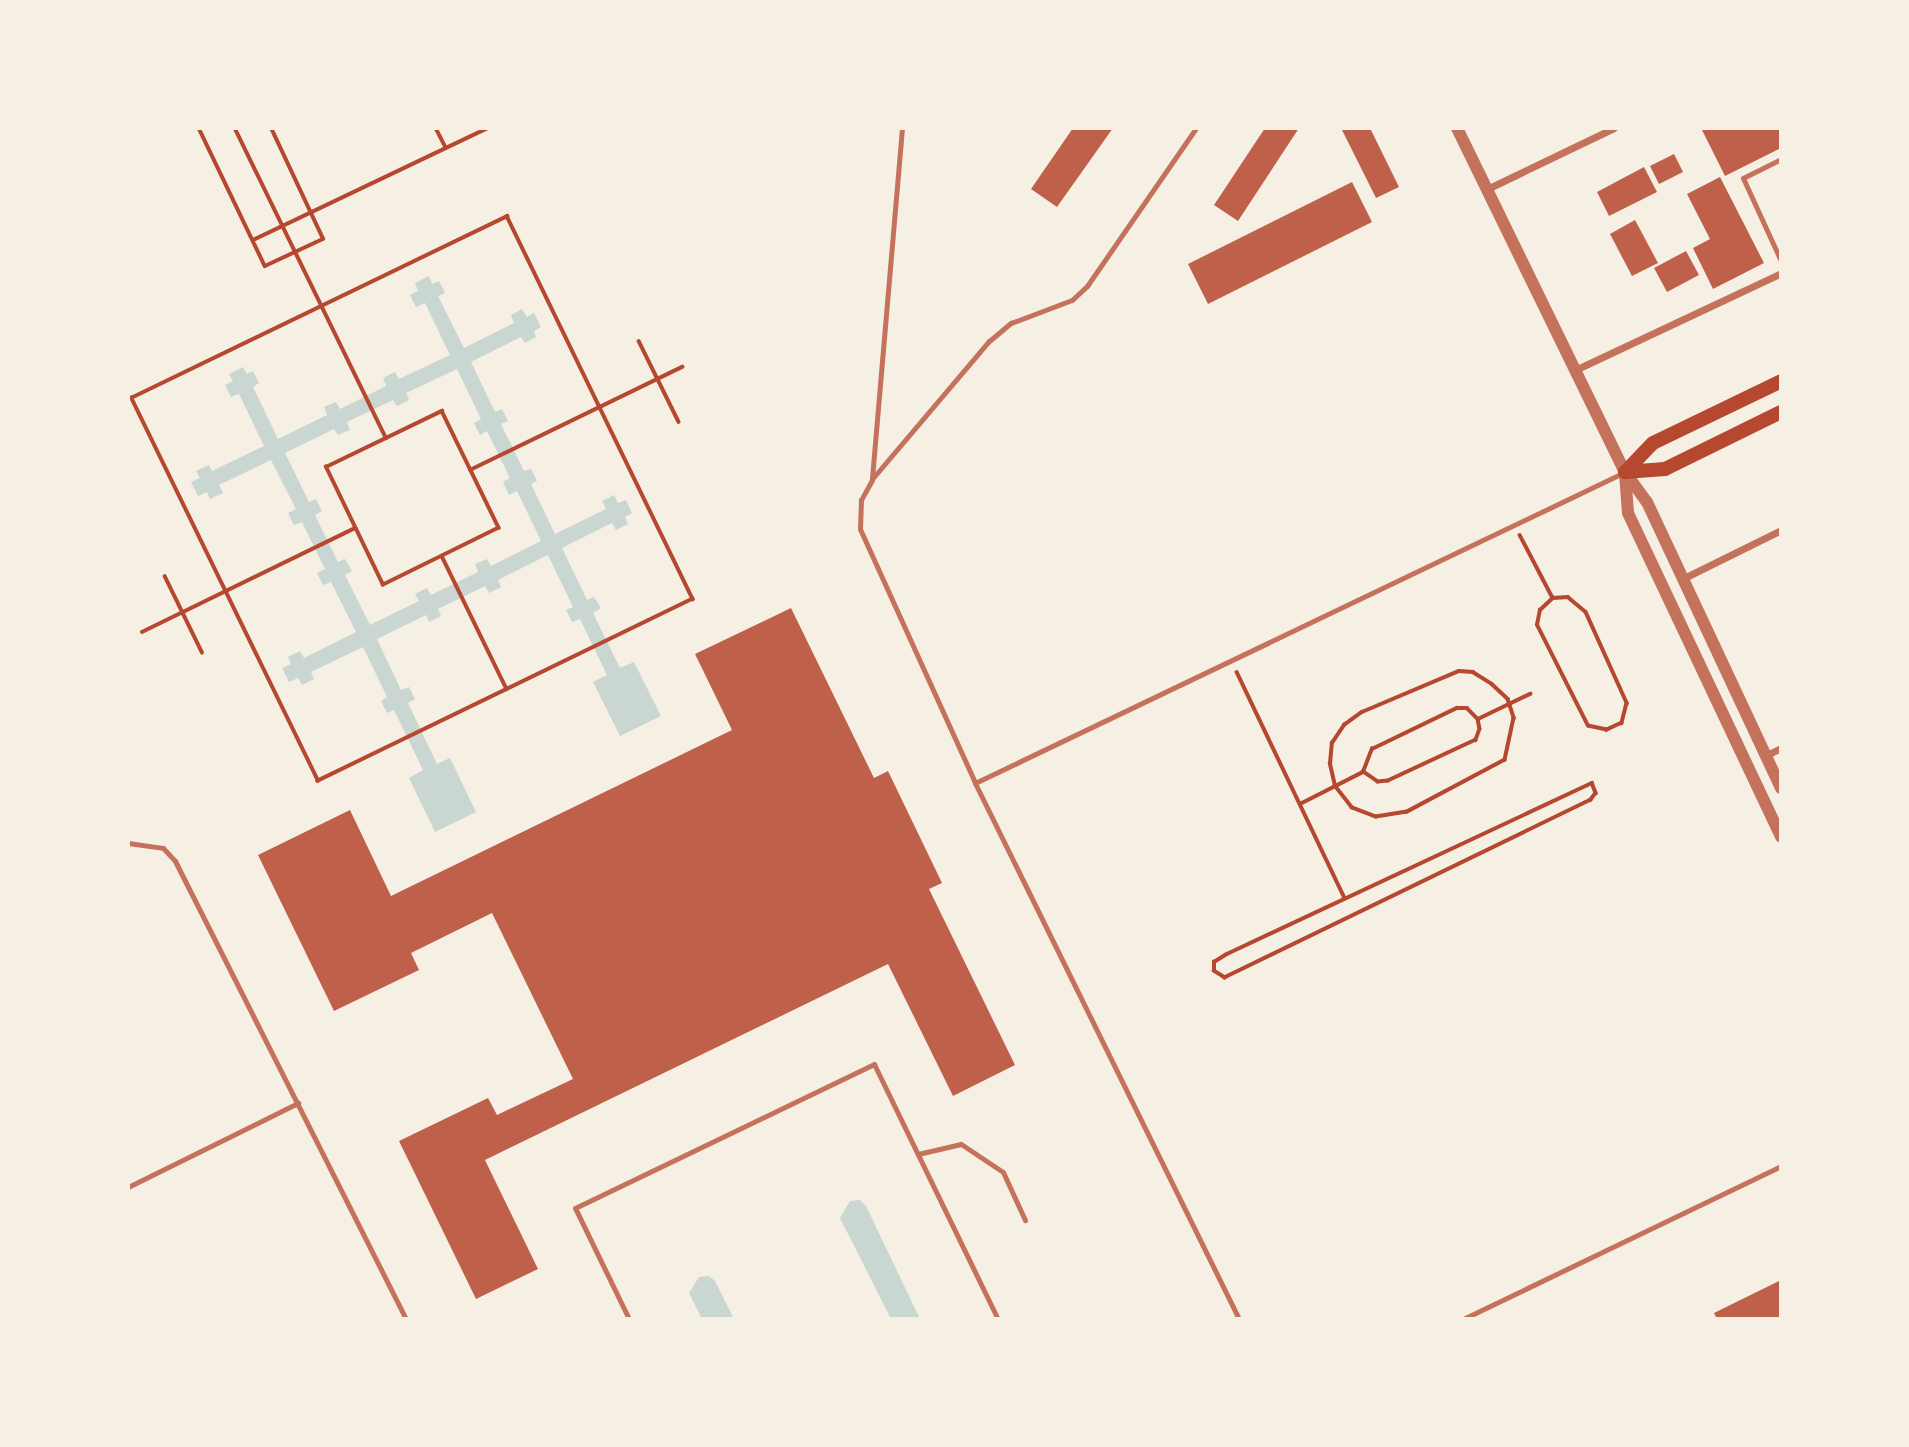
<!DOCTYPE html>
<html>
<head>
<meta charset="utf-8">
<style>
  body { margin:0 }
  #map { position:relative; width:1909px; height:1447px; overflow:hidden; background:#f6efe4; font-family:Inter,sans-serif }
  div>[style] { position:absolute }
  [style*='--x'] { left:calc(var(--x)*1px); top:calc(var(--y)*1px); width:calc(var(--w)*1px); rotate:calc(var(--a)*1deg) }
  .water>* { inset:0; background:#c9d6d2 }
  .building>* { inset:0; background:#bf614a }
  .path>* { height:3.5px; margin:-1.75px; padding:0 1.75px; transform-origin:1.75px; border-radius:1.75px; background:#b5482f }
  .service>* { height:5px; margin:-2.5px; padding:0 2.5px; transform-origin:2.5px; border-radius:2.5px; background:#c5725c }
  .minor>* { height:7px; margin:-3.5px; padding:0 3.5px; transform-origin:3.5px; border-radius:3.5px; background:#c5725c }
  .tertiary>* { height:12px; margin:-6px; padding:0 6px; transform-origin:6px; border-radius:6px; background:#c5725c }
  .secondary>* { height:14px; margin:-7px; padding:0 7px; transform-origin:7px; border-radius:7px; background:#b5482f }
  span { translate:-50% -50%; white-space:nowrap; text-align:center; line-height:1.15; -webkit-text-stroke:7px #f6efe4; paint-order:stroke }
  .frame { position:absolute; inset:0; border:130px solid #f6efe4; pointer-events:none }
</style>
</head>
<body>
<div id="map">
  <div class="water">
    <div style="clip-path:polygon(evenodd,429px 276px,432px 284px,439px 281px,445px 293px,438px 296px,464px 348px,514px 323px,511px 315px,522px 309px,527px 317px,534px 313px,541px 327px,534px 331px,536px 337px,525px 343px,521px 337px,471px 362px,495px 412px,502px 409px,508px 421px,501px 424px,524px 471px,531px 469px,537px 481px,531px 484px,555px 534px,606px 509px,602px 501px,614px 495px,618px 503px,626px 500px,632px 513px,625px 517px,628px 524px,616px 530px,612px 523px,562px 548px,587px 600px,594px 597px,601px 608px,593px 613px,620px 668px,634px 662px,661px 716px,620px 736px,593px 682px,607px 675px,580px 619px,572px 622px,566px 610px,573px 607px,548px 555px,498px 580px,501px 587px,489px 593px,485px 586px,438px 609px,441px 616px,429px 622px,426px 615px,377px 639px,401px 690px,409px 687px,415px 699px,408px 703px,437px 764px,450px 758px,476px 812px,435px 832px,409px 778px,423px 770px,394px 710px,387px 713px,381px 701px,387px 697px,363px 647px,311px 672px,314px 679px,302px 685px,298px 678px,289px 682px,282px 668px,291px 664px,288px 657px,300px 651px,304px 658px,356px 632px,331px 582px,323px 585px,317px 573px,325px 569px,302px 522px,294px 525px,288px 513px,296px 509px,271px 460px,219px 485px,223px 493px,210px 499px,207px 492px,198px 496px,191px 482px,200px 478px,196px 471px,209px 465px,212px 471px,264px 446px,239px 394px,231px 397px,225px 385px,233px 381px,229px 374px,243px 367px,247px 374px,253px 371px,259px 383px,253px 387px,278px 439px,327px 415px,324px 407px,336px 402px,340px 409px,386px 386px,383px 378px,395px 372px,399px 379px,450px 355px,425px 303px,416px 307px,410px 295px,418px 291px,415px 283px,429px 276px,457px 369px,481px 419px,474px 423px,480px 435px,487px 431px,510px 478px,503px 482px,509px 495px,517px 491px,541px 541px,491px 566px,487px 559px,475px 564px,478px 572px,431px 595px,427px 588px,415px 594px,419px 601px,370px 625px,345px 575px,352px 571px,345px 559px,338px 562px,315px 515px,322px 511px,316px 499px,309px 502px,285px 453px,334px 429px,338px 435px,350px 430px,347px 422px,393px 400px,397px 406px,409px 400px,406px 393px,457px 369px)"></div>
    <div style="clip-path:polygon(860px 1200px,866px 1206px,920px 1319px,891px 1319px,840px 1218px,850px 1201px)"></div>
    <div style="clip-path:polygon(709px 1276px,715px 1281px,734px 1319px,702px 1319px,689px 1293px,699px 1277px)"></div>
  </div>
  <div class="building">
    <div style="clip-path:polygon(1073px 128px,1113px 128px,1057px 207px,1031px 189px)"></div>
    <div style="clip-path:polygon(1265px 128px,1299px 128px,1238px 221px,1214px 205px)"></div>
    <div style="clip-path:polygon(1341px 128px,1370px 128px,1399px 187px,1376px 198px)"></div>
    <div style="clip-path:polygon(1701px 128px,1781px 128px,1781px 148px,1725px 176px)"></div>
    <div style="clip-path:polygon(1674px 154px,1683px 172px,1659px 184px,1650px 166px)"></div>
    <div style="clip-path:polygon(1644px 167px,1657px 192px,1609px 216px,1597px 192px)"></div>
    <div style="clip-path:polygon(1720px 177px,1764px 263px,1713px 289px,1693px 248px,1710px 239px,1687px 194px)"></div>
    <div style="clip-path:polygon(1352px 182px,1372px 222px,1208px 304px,1188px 264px)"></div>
    <div style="clip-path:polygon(1635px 220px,1658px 263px,1632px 276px,1610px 234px)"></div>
    <div style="clip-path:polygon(1686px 251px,1699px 275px,1667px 292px,1654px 268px)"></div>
    <div style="clip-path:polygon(791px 608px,874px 778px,888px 771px,942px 883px,929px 889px,1015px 1065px,953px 1096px,888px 964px,485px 1160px,538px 1269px,476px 1299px,399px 1141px,488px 1098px,497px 1115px,573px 1079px,492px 913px,411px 953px,419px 970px,334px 1011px,258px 855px,350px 810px,391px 896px,732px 730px,695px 654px)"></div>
    <div style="clip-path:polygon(1781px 1280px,1781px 1319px,1717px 1319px,1714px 1313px)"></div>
  </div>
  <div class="path">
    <div style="--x:199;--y:128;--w:153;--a:64.4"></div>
    <div style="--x:265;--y:266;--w:64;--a:-25"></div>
    <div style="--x:323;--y:239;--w:123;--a:-115.1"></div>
    <div style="--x:235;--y:128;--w:345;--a:64"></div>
    <div style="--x:436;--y:128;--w:22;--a:63"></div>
    <div style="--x:507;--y:216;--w:426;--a:64.1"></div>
    <div style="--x:693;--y:599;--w:417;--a:154.1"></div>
    <div style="--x:318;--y:781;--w:426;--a:-116"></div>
    <div style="--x:131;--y:398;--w:418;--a:-25.8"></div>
    <div style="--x:253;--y:240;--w:260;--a:-25.5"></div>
    <div style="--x:639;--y:341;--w:90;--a:63.7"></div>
    <div style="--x:442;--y:411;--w:130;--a:64"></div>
    <div style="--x:499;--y:528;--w:129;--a:153.8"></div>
    <div style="--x:383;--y:585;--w:131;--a:-115.8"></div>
    <div style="--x:326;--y:467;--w:129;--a:-25.8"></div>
    <div style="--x:470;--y:470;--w:236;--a:-25.9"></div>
    <div style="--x:1520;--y:535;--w:71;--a:62.4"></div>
    <div style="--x:442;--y:556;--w:148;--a:64"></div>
    <div style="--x:165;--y:576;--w:85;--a:64"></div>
    <div style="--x:1568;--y:597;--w:23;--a:40"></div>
    <div style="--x:1586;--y:612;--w:100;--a:65.7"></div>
    <div style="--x:1627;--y:703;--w:21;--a:104"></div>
    <div style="--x:1622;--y:723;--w:17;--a:155"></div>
    <div style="--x:1607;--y:730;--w:19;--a:-168"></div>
    <div style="--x:1588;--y:726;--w:113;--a:-116.8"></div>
    <div style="--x:1537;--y:625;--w:15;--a:-79"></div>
    <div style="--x:1540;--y:610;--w:18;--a:-43"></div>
    <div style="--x:1553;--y:598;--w:15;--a:-4"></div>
    <div style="--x:142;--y:632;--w:237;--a:-26"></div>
    <div style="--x:1459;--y:671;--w:14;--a:4"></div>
    <div style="--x:1473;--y:672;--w:22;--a:32"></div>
    <div style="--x:1492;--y:684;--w:22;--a:43"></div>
    <div style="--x:1508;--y:699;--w:20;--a:72"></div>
    <div style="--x:1514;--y:718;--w:43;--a:102.1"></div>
    <div style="--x:1505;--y:760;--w:111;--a:152"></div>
    <div style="--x:1407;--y:812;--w:31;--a:171"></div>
    <div style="--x:1376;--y:817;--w:26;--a:-159"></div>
    <div style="--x:1352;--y:808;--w:28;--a:-128"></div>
    <div style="--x:1335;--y:786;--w:23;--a:-103"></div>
    <div style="--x:1330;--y:764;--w:21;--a:-85"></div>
    <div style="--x:1332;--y:743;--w:22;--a:-56"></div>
    <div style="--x:1344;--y:725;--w:22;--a:-36"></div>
    <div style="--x:1362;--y:712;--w:105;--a:-22.9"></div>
    <div style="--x:1237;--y:672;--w:250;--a:64.5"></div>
    <div style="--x:1457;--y:708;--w:10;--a:0"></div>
    <div style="--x:1467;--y:708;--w:16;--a:45"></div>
    <div style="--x:1478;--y:719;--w:10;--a:79"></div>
    <div style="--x:1480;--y:729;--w:12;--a:110"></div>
    <div style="--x:1476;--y:740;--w:97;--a:155"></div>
    <div style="--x:1388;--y:781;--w:10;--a:174"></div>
    <div style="--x:1378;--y:782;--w:18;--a:-146"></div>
    <div style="--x:1363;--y:772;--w:25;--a:-69"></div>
    <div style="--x:1372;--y:749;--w:94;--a:-25.8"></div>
    <div style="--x:1478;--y:719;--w:58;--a:-25.7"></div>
    <div style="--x:1592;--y:783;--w:11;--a:68"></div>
    <div style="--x:1596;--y:793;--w:9;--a:126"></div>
    <div style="--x:1591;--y:800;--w:407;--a:154.1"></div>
    <div style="--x:1225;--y:978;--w:13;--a:-148"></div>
    <div style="--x:1214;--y:971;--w:9;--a:-90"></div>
    <div style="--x:1214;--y:962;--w:15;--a:-32"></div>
    <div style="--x:1227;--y:954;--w:403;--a:-25.1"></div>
    <div style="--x:1300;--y:804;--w:71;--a:-26.9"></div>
  </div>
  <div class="service">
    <div style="--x:902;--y:128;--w:353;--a:94.9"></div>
    <div style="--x:872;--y:480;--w:23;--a:119"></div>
    <div style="--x:861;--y:500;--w:29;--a:92"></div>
    <div style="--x:860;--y:529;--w:279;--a:65.6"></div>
    <div style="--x:975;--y:783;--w:597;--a:63.78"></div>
    <div style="--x:1781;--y:159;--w:42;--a:153.4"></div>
    <div style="--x:1743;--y:178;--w:91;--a:65.4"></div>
    <div style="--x:872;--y:479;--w:180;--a:-49.7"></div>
    <div style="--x:988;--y:342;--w:30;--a:-40"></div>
    <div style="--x:1011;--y:323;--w:65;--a:-20.7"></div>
    <div style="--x:1072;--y:300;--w:21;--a:-43"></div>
    <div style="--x:1087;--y:286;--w:192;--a:-55.4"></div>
    <div style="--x:975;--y:783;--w:718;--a:-25.57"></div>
    <div style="--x:128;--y:843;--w:35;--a:8"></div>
    <div style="--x:163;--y:848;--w:18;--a:47"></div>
    <div style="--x:175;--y:861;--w:513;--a:63.24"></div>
    <div style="--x:918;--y:1154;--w:44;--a:-13.1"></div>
    <div style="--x:961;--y:1144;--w:50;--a:33.7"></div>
    <div style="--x:1003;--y:1172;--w:53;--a:65.4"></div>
    <div style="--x:128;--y:1187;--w:190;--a:-26.3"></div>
    <div style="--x:629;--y:1319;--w:123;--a:-115.9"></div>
    <div style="--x:575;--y:1208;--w:332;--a:-25.7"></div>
    <div style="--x:874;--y:1064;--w:284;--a:64.1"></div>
    <div style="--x:1463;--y:1319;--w:353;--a:-25.7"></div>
  </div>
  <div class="minor">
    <div style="--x:1485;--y:190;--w:143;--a:-25.7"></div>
    <div style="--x:1575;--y:370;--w:228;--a:-25.2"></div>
    <div style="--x:1684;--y:578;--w:108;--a:-26.3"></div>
    <div style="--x:1765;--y:756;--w:18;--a:-27"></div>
  </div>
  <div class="tertiary">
    <div style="--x:1457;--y:128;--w:383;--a:64"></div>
    <div style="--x:1625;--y:472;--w:37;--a:54"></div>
    <div style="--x:1647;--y:502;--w:316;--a:64.9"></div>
    <div style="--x:1625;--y:473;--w:40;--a:85.7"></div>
    <div style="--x:1628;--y:513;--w:358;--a:64.7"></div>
  </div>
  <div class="secondary">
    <div style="--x:1625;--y:472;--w:40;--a:-46"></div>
    <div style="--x:1653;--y:443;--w:142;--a:-25.8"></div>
    <div style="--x:1625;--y:472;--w:40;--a:-4.3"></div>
    <div style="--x:1665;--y:469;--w:129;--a:-26.2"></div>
  </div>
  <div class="frame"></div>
</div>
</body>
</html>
